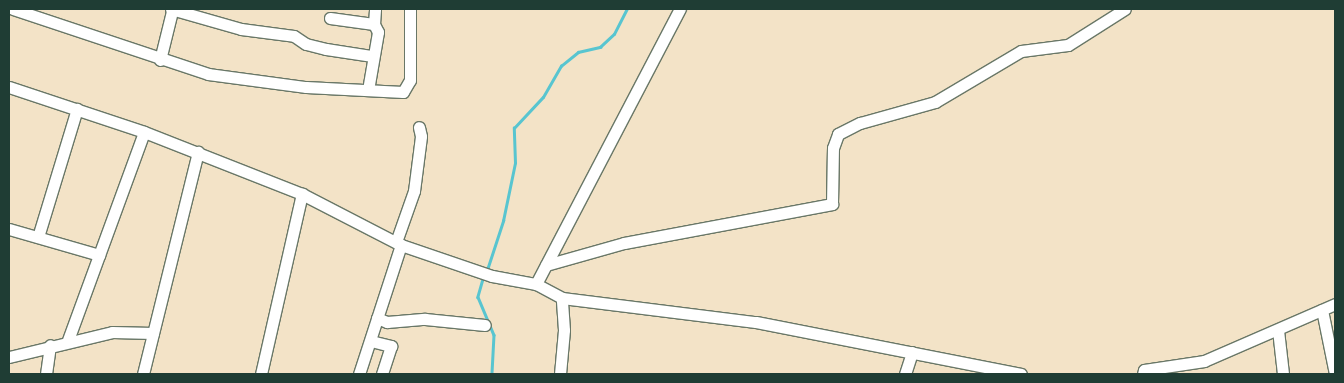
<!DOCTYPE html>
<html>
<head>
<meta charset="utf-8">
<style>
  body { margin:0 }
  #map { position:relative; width:1344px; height:383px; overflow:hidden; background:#f3e3c7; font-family:"Old Standard TT",serif }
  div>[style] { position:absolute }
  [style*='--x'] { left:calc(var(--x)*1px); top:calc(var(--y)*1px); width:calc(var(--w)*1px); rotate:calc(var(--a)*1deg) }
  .stream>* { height:2.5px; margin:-1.25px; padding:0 1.25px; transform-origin:1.25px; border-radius:1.25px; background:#58c5d0 }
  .roads { filter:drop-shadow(1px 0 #697767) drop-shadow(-1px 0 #697767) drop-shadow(0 1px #697767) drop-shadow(0 -1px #697767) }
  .minor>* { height:11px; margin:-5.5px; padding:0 5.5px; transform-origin:5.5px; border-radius:5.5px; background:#fff }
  span { translate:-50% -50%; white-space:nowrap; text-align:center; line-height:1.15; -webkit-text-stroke:4px #fbf7ec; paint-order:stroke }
  .frame { position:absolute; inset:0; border:10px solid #1f3d34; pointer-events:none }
</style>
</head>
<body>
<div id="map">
  <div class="stream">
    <div style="--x:487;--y:270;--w:52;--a:-71.9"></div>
    <div style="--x:503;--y:221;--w:59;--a:-78.3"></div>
    <div style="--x:515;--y:163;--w:35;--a:-92"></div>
    <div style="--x:514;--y:128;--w:42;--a:-46.9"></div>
    <div style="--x:543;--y:97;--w:36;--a:-60"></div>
    <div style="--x:561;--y:66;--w:22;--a:-39"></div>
    <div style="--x:578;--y:52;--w:23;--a:-13"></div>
    <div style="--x:600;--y:47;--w:19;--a:-43"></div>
    <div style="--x:614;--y:34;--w:28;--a:-63"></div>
    <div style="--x:483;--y:279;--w:19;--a:106"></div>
    <div style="--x:478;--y:297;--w:41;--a:67.2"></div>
    <div style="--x:494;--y:335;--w:39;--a:93"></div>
  </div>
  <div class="roads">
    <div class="minor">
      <div style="--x:13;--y:9;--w:206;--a:18.4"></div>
      <div style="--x:208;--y:74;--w:99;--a:7.6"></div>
      <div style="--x:306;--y:87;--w:97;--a:3"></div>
      <div style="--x:403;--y:92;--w:14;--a:-60"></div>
      <div style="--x:410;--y:80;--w:71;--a:-90"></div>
      <div style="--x:171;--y:9;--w:73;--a:15.9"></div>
      <div style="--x:241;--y:29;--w:53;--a:7.5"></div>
      <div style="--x:294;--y:36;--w:14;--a:34"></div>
      <div style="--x:306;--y:44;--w:21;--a:14"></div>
      <div style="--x:326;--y:49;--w:47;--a:8.7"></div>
      <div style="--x:330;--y:18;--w:44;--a:7.8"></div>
      <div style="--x:160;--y:60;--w:50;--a:-76.2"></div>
      <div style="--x:9;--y:87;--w:142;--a:18.4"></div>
      <div style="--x:144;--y:132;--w:170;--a:21.4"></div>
      <div style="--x:302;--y:194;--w:111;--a:27.3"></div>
      <div style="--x:401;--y:245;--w:96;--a:18.8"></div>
      <div style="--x:492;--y:276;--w:45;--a:10.3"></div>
      <div style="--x:536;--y:284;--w:30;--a:28"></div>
      <div style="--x:562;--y:298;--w:195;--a:7.1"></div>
      <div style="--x:756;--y:322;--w:270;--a:11.1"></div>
      <div style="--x:368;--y:90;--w:59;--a:-80.2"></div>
      <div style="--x:378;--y:32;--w:9;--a:-117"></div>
      <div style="--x:374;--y:24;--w:15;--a:-86"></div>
      <div style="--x:9;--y:229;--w:94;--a:16.1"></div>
      <div style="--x:38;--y:237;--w:134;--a:-73.1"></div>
      <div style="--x:396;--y:242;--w:54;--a:-70.6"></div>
      <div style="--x:414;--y:191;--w:55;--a:-82.7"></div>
      <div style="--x:421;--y:136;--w:9;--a:-103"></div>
      <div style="--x:546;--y:265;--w:81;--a:-15.8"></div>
      <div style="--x:624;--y:243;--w:212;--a:-10.6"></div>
      <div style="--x:832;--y:204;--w:56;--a:-89"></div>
      <div style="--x:833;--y:148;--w:15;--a:-70"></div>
      <div style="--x:838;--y:134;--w:25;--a:-27"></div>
      <div style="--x:860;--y:123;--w:78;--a:-15.6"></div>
      <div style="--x:935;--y:102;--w:100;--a:-30.7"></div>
      <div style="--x:1021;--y:51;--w:47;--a:-7.3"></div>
      <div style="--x:1068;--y:45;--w:67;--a:-32.3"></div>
      <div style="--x:536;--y:284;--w:310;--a:-62.4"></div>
      <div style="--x:1322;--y:310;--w:65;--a:78.5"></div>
      <div style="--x:377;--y:318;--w:11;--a:22"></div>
      <div style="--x:387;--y:322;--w:38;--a:-5"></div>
      <div style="--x:425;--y:319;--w:60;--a:5.7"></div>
      <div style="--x:1278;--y:330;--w:44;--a:83.5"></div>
      <div style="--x:68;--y:340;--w:221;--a:-69.9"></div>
      <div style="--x:371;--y:341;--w:21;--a:14"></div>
      <div style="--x:391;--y:346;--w:29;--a:108"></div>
      <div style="--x:9;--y:357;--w:106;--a:-13.6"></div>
      <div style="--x:112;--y:332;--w:41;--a:1.4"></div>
      <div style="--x:46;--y:374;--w:29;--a:-82"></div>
      <div style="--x:143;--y:374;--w:229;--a:-76.1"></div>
      <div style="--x:261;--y:374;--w:185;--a:-77.2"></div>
      <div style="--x:359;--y:374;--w:136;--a:-72"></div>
      <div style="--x:560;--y:374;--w:44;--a:-84.8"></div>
      <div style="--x:564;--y:330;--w:32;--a:-94"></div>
      <div style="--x:905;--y:374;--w:23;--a:-72"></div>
      <div style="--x:1143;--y:374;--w:4;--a:-76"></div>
      <div style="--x:1144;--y:370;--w:61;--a:-8.5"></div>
      <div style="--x:1204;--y:361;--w:143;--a:-23.5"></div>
    </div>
  </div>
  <div class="frame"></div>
</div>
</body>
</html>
